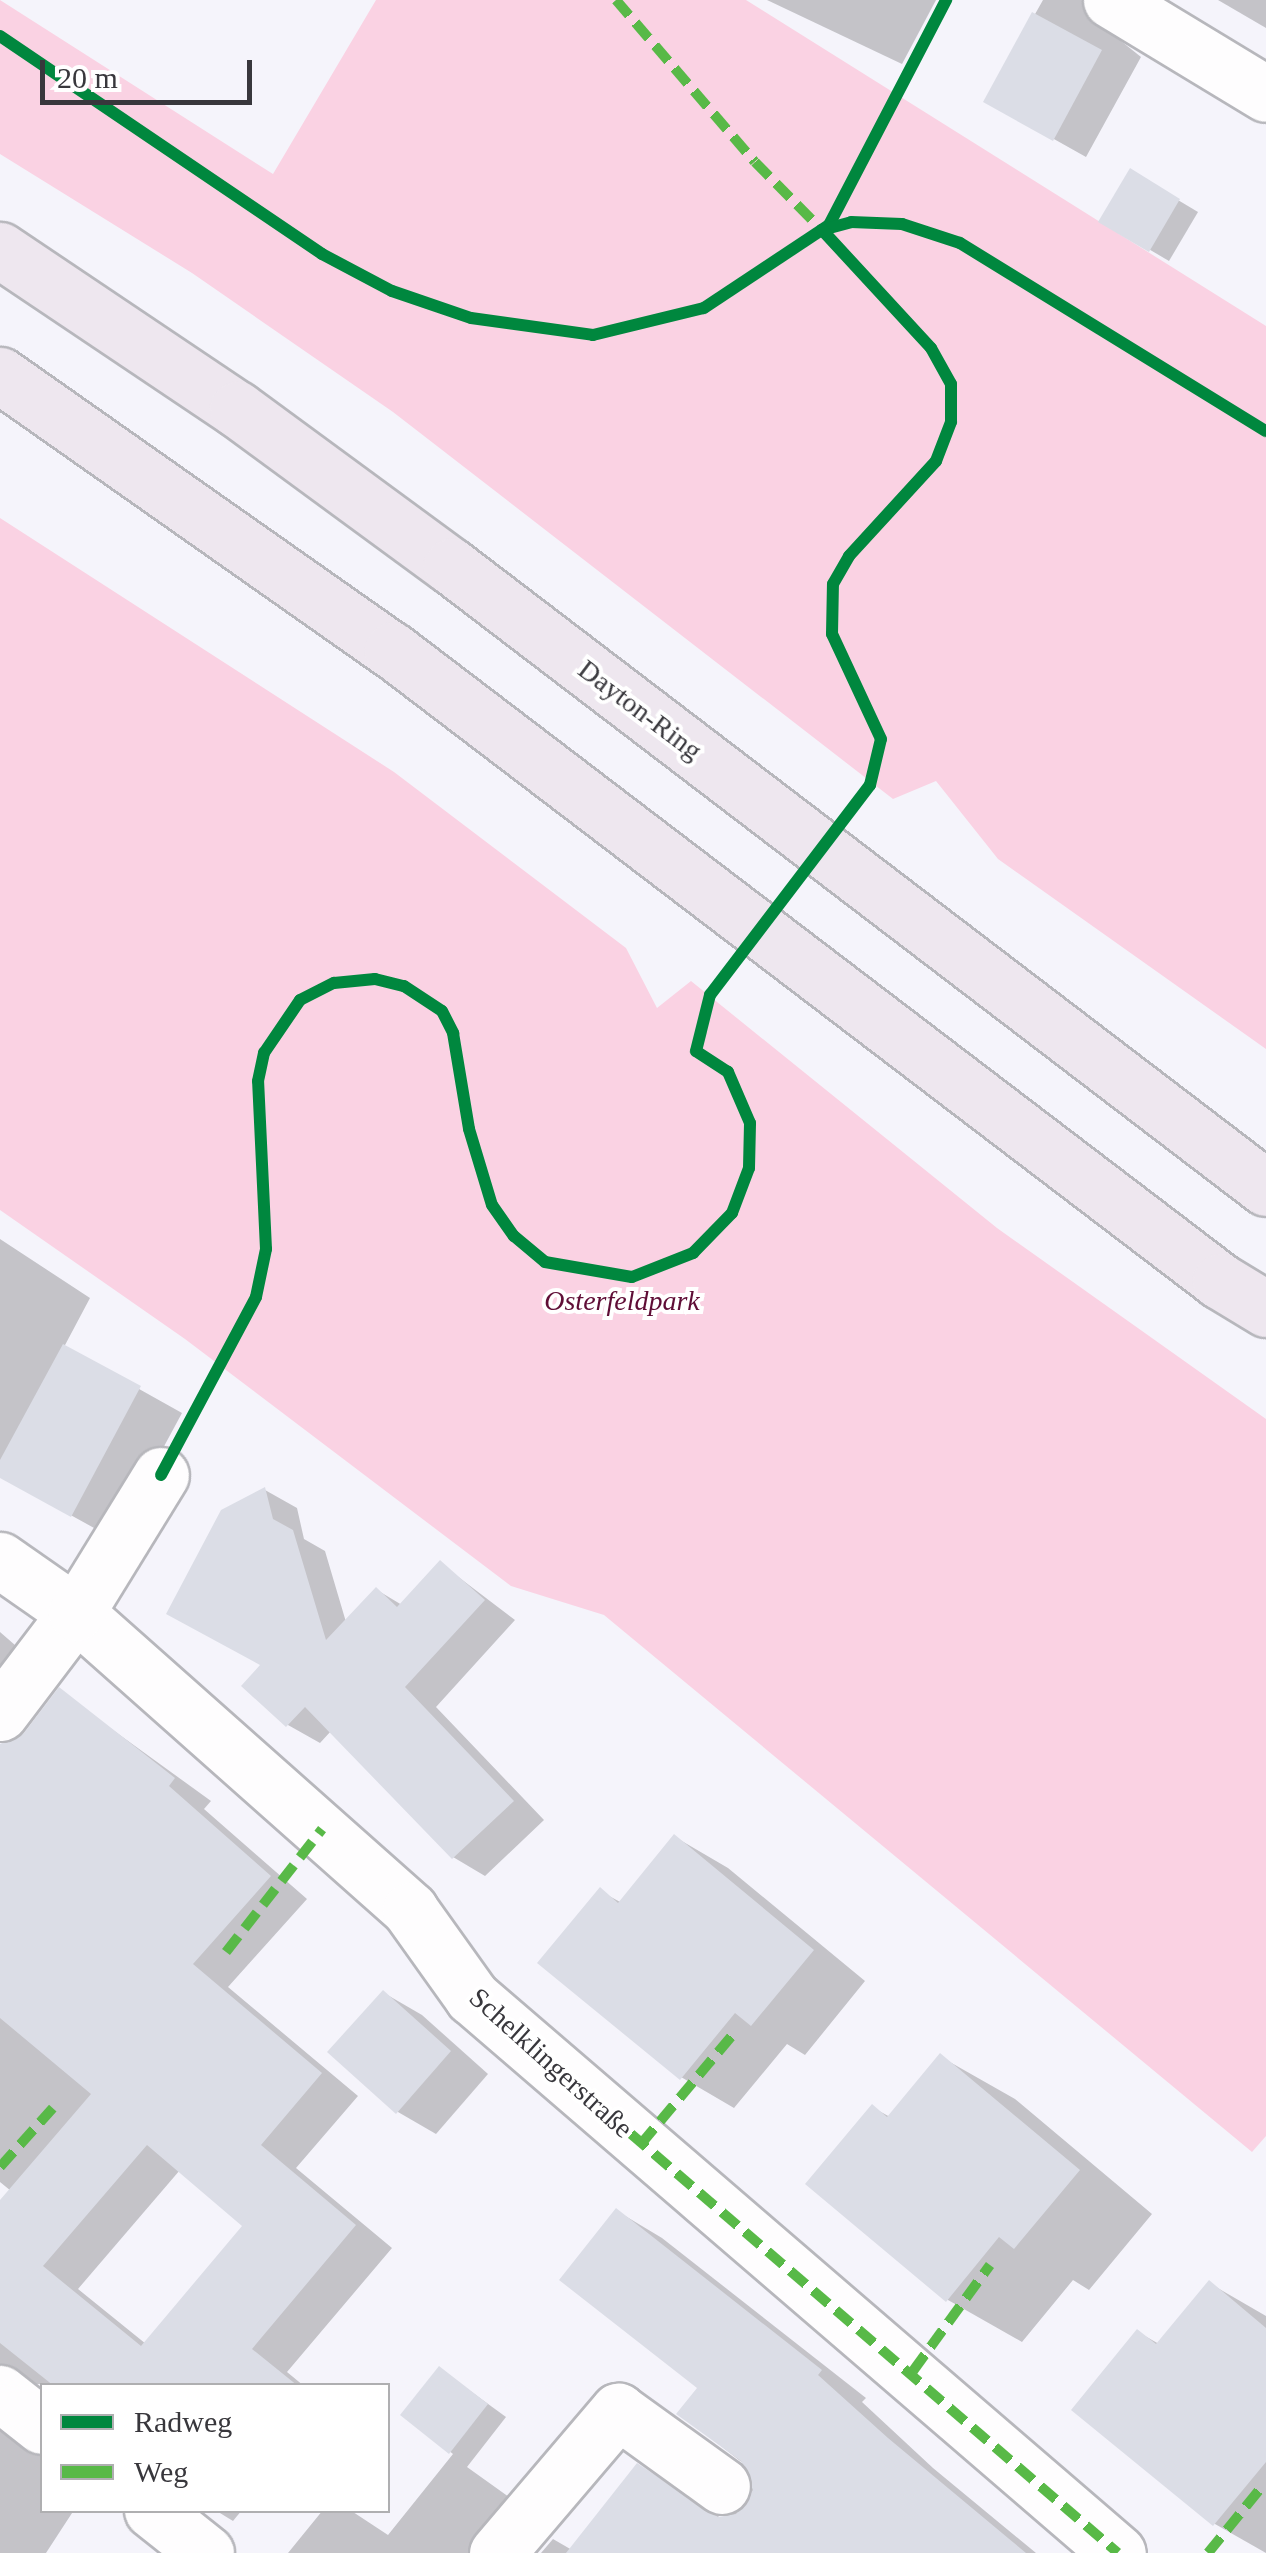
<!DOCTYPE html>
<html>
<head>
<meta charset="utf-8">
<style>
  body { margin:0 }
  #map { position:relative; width:1266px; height:2553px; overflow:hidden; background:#f5f4fb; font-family:Georgia,serif }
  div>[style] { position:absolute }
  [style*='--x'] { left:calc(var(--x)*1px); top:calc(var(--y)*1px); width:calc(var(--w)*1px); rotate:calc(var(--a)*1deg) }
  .green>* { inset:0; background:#fad2e3 }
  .shadow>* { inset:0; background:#0003 }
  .building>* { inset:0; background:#dbdde6 }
  .roads { filter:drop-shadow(2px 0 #b7b7bc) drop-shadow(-2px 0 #b7b7bc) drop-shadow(0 2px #b7b7bc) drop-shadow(0 -2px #b7b7bc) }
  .minor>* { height:55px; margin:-27.5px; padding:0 27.5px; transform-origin:27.5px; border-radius:27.5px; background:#fefdfe }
  .highway>* { height:55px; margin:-27.5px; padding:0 27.5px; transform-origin:27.5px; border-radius:27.5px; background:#eee7ef }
  .quiet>* { height:10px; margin-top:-5px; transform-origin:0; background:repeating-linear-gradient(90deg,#58b947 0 20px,transparent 0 30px) }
  .cycleway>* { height:12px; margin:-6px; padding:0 6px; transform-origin:6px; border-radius:6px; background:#00873e }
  span { translate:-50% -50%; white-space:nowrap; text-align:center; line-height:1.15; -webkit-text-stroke:8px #fff; paint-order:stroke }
  .street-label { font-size:28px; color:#38373c }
  .park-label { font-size:28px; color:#5f0d36; font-style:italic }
  .legend { position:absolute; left:40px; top:2383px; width:350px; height:130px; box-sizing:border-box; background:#fff; border:2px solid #afafb1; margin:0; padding:12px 18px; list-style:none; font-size:30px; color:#38373c }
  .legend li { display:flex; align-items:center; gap:20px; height:50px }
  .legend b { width:50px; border:2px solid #afafb1 }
  .scale { position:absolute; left:40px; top:60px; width:212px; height:45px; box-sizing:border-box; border:5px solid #38373c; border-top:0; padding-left:12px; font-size:30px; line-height:35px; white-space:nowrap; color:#38373c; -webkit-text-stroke:8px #fff; paint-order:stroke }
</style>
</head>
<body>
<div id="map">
  <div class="green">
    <div style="clip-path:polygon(0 0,273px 174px,376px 0,746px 0,1266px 326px,1266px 1049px,998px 859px,936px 781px,893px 799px,393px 412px,192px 273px,0 154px)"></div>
    <div style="clip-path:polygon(0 518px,394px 772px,626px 948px,657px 1008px,691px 981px,997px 1228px,1266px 1419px,1266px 2136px,1252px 2152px,604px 1615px,511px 1586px,185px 1339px,0 1210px)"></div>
  </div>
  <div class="shadow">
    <div style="clip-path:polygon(767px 0,936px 0,902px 64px)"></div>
    <div style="clip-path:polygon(1043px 0,1119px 0,1112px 20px,1116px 37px,1141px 57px,1086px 157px,986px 101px)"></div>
    <div style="clip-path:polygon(1218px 0,1266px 0,1266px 28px)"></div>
    <div style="clip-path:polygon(1131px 172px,1198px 212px,1169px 261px,1101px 221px)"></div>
    <div style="clip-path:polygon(0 1239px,90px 1298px,64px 1347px,182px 1413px,114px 1539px,0 1476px)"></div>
    <div style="clip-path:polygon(265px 1490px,297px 1508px,304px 1539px,325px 1551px,346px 1622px,377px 1590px,402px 1605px,440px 1563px,515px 1620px,436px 1707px,544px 1820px,485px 1876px,453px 1857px,331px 1731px,320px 1743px,288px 1725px,263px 1665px)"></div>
    <div style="clip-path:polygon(evenodd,0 1632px,46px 1672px,15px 1719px,12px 1741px,26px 1735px,59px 1691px,211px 1801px,204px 1809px,307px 1899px,228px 1987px,358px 2096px,296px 2168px,392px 2248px,287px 2372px,304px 2386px,28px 2384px,7px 2427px,42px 2456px,42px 2510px,74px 2510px,46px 2553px,0 2553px,0 2204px,11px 2191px,0 2182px,0 1799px,10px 1742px,0 1736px,0 1632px,180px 2170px,245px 2225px,146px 2344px,78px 2289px,180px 2170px)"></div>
    <div style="clip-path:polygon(675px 1837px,728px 1868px,865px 1981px,805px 2055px,787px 2044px,734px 2108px,681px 2077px,600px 1891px,622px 1903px)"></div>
    <div style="clip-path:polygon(384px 1993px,422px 2015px,488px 2074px,436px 2134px,398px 2112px)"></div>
    <div style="clip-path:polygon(941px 2057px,1015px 2099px,1152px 2214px,1089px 2290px,1073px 2280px,1022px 2342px,948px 2300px,872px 2107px,890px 2117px)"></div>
    <div style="clip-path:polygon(617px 2211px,662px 2238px,866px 2398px,862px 2402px,933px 2468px,1036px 2553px,541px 2553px,553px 2539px,572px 2550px,638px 2467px,721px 2518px,750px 2505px,753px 2471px,680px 2414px,701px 2387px)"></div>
    <div style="clip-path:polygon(1209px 2283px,1266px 2316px,1266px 2553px,1215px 2524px,1075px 2410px,1138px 2332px,1159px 2344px)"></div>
    <div style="clip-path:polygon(440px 2369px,506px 2417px,467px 2467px,548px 2525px,527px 2553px,288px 2553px,323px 2510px,350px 2510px,388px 2535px,453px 2454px,403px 2414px)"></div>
    <div style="clip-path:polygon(215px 2510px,242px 2510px,233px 2521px)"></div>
  </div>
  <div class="building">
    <div style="clip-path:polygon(1032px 12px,1102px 50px,1053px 141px,983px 102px)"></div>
    <div style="clip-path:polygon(1130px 168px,1180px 199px,1149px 252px,1098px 222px)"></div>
    <div style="clip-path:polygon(63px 1344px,141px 1386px,71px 1517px,0 1478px,0 1460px)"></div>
    <div style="clip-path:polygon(265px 1487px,273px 1519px,293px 1530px,326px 1640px,376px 1587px,397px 1607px,440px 1560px,485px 1600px,405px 1687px,514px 1801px,452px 1859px,305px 1707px,286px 1727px,241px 1686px,260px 1665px,166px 1614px,221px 1510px)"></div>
    <div style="clip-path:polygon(evenodd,59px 1687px,175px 1778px,169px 1786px,271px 1876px,193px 1964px,322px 2073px,261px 2145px,356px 2225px,252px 2349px,298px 2386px,54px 2386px,0 2343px,0 2200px,91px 2094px,0 2018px,0 1744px,24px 1733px,59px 1687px,147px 2145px,242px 2226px,141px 2346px,43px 2266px,147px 2145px)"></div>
    <div style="clip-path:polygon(674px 1834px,814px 1950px,751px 2026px,735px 2013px,680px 2080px,537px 1963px,600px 1887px,618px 1903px)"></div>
    <div style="clip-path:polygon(383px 1990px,451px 2051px,396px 2114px,327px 2052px)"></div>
    <div style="clip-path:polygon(940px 2053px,1080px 2170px,1014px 2249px,999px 2237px,946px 2302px,805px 2184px,872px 2104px,887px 2117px)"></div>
    <div style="clip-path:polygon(616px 2208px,822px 2370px,818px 2375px,888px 2438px,1026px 2553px,566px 2553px,637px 2463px,718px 2517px,736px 2514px,753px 2490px,741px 2461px,676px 2414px,697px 2388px,559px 2280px)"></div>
    <div style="clip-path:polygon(1209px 2280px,1266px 2328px,1266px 2462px,1213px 2526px,1071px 2410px,1137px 2329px,1156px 2344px)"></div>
    <div style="clip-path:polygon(439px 2366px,488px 2404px,449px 2454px,400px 2415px)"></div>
  </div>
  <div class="roads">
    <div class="minor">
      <div style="--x:1111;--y:0;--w:181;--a:31.2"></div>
      <div style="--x:0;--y:1560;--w:93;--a:34.9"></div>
      <div style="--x:76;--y:1613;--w:447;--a:41.6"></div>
      <div style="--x:410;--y:1910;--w:107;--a:54.5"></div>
      <div style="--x:472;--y:1997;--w:852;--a:40.72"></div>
      <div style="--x:0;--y:1713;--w:126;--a:-52.8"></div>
      <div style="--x:76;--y:1613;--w:162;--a:-58.4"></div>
      <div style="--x:0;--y:2393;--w:53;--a:38.2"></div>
      <div style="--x:152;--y:2510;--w:69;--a:38.5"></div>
      <div style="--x:497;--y:2553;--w:187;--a:-49.6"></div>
      <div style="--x:618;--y:2411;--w:128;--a:35.8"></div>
    </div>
    <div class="highway">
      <div style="--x:0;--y:250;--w:285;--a:33.9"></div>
      <div style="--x:237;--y:409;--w:265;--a:36.3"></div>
      <div style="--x:451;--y:566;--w:1025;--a:37.35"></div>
      <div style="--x:0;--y:375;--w:479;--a:35.1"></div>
      <div style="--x:392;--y:650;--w:1041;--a:37.31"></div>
      <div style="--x:1220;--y:1281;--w:54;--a:31.3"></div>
    </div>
  </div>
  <div class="quiet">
    <div style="--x:616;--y:0;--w:213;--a:49.4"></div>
    <div style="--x:755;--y:162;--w:101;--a:45.4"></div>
    <div style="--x:226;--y:1952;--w:156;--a:-52"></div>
    <div style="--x:472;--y:1997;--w:852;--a:40.72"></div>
    <div style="--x:641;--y:2144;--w:145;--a:-50"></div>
    <div style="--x:0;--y:2167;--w:79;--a:-48.1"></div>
    <div style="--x:913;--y:2371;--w:131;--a:-54"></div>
    <div style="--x:1208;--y:2553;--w:89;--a:-50.9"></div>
  </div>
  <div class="cycleway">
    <div style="--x:0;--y:36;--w:389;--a:34.1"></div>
    <div style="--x:322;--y:254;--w:79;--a:27.9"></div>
    <div style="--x:392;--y:291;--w:83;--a:18.9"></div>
    <div style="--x:471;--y:318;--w:123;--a:7.9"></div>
    <div style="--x:593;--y:335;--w:114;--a:-13.7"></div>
    <div style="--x:704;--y:308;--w:150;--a:-33.6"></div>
    <div style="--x:829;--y:225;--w:254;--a:-62.5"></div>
    <div style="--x:822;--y:230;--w:30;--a:-15"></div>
    <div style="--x:851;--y:222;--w:51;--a:2.2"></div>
    <div style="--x:902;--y:224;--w:61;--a:18.1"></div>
    <div style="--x:960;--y:243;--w:359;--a:31.6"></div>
    <div style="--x:161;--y:1475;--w:202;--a:-61.9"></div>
    <div style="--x:256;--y:1297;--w:49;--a:-78.2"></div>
    <div style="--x:266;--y:1249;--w:168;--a:-92.7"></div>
    <div style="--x:258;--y:1081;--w:29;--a:-78"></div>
    <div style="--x:264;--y:1053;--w:64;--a:-55.8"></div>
    <div style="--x:300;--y:1000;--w:38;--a:-27"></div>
    <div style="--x:334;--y:983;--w:41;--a:-5.6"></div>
    <div style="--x:375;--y:979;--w:30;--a:14"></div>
    <div style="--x:404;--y:986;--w:45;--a:33.3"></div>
    <div style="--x:442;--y:1011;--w:25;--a:63"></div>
    <div style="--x:453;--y:1033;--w:97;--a:80.5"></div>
    <div style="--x:469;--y:1129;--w:79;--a:73.2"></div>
    <div style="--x:492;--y:1205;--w:38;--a:55"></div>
    <div style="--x:514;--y:1236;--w:40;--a:40"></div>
    <div style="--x:545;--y:1262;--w:88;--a:9.8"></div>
    <div style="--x:632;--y:1277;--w:66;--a:-21.5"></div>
    <div style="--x:693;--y:1253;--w:56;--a:-45.7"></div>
    <div style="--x:732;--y:1213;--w:48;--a:-69.3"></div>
    <div style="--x:749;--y:1168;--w:45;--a:-88.7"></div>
    <div style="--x:750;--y:1123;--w:56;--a:-113.3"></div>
    <div style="--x:728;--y:1072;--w:38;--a:-147"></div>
    <div style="--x:696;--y:1051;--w:58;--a:-76"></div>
    <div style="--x:710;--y:995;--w:264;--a:-52.7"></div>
    <div style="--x:870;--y:785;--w:47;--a:-76.6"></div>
    <div style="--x:881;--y:739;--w:116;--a:-115"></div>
    <div style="--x:832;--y:634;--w:50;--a:-88.9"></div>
    <div style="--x:833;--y:584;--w:32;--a:-60"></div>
    <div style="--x:849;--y:556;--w:129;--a:-47.5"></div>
    <div style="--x:936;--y:461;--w:42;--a:-69"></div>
    <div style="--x:951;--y:422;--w:38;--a:-90"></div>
    <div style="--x:951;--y:384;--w:41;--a:-119.1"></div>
    <div style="--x:931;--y:348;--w:161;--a:-132.7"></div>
  </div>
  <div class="street-label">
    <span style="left:640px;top:710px;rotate:37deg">Dayton-Ring</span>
    <span style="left:551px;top:2063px;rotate:42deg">Schelklingerstraße</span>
  </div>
  <div class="park-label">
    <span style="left:622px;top:1301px">Osterfeldpark</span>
  </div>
  <ul class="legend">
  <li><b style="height:12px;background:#00873e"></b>Radweg</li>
  <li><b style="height:12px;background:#58b947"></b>Weg</li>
  </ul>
  <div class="scale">20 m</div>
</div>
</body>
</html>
